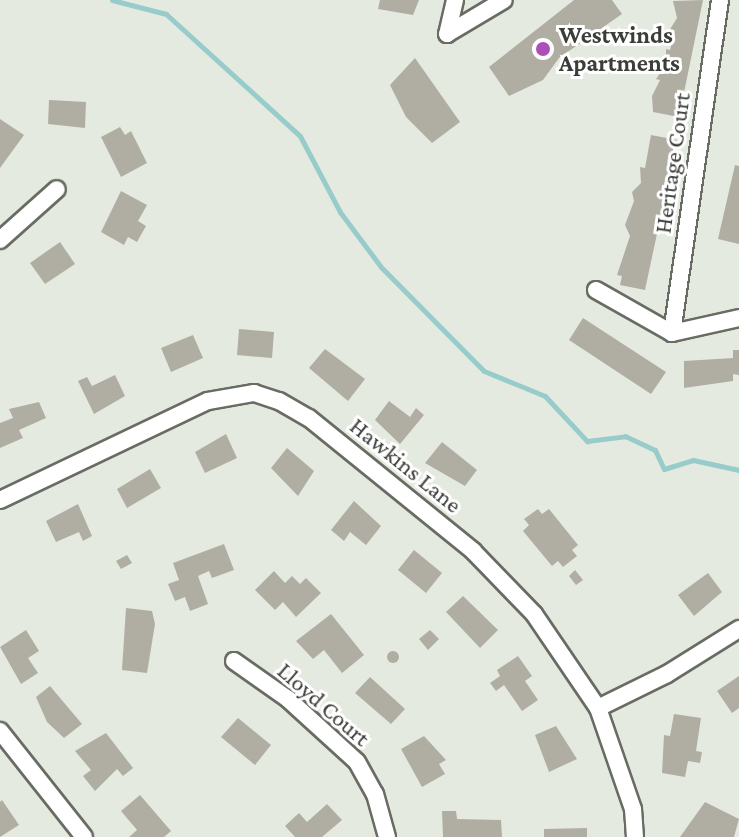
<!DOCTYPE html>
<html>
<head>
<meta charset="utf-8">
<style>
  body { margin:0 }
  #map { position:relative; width:739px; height:837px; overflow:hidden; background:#e5eae0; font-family:"Crimson Pro",serif }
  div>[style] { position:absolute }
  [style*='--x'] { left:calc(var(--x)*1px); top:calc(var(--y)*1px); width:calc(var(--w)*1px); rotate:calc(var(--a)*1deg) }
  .stream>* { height:5px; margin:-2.5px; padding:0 2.5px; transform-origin:2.5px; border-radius:2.5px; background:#98cccb }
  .building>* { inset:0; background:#b0aea3 }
  .round { border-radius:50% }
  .roads { filter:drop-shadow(2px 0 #686c63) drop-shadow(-2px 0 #686c63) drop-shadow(0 2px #686c63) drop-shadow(0 -2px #686c63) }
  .street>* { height:16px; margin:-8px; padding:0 8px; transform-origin:8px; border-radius:8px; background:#fff }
  .dots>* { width:22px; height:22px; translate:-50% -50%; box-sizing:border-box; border:4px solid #fff; border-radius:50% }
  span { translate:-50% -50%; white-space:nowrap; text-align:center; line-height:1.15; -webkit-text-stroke:6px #fff; paint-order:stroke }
  .poi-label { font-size:24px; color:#3b3d39; font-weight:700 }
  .left { translate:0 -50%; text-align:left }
  .street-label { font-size:24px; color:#3b3d39 }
</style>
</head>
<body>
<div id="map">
  <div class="stream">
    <div style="--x:112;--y:0;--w:56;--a:14.5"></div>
    <div style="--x:166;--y:14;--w:181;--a:42.3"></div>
    <div style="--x:300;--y:136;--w:86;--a:62.2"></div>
    <div style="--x:340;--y:212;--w:69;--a:53.3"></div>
    <div style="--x:381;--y:267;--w:146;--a:45.3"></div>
    <div style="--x:484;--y:371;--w:66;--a:22.3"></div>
    <div style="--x:545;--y:396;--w:62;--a:47"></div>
    <div style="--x:587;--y:441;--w:38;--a:-7"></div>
    <div style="--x:625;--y:436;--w:33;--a:25"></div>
    <div style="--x:655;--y:450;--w:21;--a:65"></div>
    <div style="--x:664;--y:469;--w:30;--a:-17"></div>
    <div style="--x:693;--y:460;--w:47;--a:12.3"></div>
  </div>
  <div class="building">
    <div style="clip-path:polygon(380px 0,419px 0,413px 15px,378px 9px)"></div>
    <div style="clip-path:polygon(574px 0,612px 0,622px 14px,559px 58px,543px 80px,509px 96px,489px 67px)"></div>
    <div style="clip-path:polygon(703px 0,679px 117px,653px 112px,652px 96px,660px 80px,656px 79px,666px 65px,666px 49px,670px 50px,674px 32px,669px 31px,677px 18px,673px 1px)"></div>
    <div style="clip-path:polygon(415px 58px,460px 122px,432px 143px,406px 117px,390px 85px)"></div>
    <div style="clip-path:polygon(49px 100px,86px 102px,85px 128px,48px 124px)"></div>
    <div style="clip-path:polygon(0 119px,24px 135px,0 168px)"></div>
    <div style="clip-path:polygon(120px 127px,125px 135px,131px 131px,147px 163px,121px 177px,101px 137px)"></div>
    <div style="clip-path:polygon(651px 135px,677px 140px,645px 290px,620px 285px,622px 276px,617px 275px,630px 236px,625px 225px,634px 201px,632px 192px,641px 183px,640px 167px,645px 168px)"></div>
    <div style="clip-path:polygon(735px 165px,739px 166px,739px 244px,718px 239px)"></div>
    <div style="clip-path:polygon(121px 191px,147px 205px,138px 221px,146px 226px,137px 242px,128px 237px,124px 245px,101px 232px)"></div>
    <div style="clip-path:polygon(60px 242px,75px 264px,45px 284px,30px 263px)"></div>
    <div style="clip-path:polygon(583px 318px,666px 372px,651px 394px,569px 340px)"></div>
    <div style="clip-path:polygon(239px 329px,274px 332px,272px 358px,237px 355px)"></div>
    <div style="clip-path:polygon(193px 335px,203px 358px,171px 372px,161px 348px)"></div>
    <div style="clip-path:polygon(325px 349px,365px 379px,348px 401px,309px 368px)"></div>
    <div style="clip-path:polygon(733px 350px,739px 350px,739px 375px,733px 374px,733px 381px,684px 388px,684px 361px,733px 358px)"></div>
    <div style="clip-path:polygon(115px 375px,125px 396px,94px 414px,78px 381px,87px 377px,92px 386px)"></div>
    <div style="clip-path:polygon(389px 401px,410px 417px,416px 408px,424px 415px,400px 444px,375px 420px)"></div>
    <div style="clip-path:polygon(39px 402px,46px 418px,19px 430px,23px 438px,0 448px,0 423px,13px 418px,9px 409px)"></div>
    <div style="clip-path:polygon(226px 434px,237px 458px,205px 473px,195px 452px)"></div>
    <div style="clip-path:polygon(442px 442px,477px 470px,465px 486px,425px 463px)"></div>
    <div style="clip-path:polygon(287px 448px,314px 471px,298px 496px,271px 468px)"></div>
    <div style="clip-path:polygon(150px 469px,161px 488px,127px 508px,117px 489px)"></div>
    <div style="clip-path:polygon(354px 501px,381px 526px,366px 545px,350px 532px,344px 541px,331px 530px)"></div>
    <div style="clip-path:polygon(78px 504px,92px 536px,83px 541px,79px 532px,56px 542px,46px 521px)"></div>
    <div style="clip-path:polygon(538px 509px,542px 514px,549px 509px,578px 545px,572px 550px,577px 556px,563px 567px,558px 561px,552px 566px,523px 531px,529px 525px,524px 519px)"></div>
    <div style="clip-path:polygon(224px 544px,234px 570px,212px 578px,209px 571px,198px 576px,208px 604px,190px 611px,185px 597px,175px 601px,168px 584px,179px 580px,173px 563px)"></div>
    <div style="clip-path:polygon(414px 550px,442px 573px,426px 593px,398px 570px)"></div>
    <div style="clip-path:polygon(127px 555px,132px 563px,121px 569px,116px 561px)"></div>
    <div style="clip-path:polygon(575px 570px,583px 580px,576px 585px,569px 576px)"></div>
    <div style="clip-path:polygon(274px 571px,285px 583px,292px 576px,300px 584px,306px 578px,321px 593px,296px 617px,283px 602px,275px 610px,255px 590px)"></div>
    <div style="clip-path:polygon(708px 573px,722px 592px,694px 616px,678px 595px)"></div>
    <div style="clip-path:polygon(463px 596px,498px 630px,480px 648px,446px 612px)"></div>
    <div style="clip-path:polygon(126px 608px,152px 611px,155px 624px,147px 673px,122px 670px)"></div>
    <div style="clip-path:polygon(331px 614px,364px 655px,342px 673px,324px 650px,313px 659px,296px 641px)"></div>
    <div style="clip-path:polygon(26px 630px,39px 651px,28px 658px,38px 673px,21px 684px,0 647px)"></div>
    <div style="clip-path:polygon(430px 630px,439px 639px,428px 650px,419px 639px)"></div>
    <div class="round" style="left:387px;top:651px;width:12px;height:12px"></div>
    <div style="clip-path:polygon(518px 656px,532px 676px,525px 681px,538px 700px,522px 711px,504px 685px,496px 691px,490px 683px,500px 676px,497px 670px)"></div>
    <div style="clip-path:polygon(739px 676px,739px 708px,732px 713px,717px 691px)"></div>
    <div style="clip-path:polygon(370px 677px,405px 709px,391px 724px,355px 693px)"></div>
    <div style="clip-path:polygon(50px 686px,82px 724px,64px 738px,47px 722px,36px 697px)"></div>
    <div style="clip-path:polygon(674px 714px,701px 718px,696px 751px,702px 752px,700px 763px,688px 761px,685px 777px,662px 773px,664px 735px,670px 736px)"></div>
    <div style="clip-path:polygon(238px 718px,271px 745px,255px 765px,221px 737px)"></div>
    <div style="clip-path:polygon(556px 726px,577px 759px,549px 772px,535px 735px)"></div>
    <div style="clip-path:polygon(106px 733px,133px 768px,123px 776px,117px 769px,95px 791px,83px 776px,91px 770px,75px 751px)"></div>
    <div style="clip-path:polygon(424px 736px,446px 760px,439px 764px,445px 774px,422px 787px,401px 749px)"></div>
    <div style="clip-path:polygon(140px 795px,171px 831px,164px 837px,129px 837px,137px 830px,121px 811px)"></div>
    <div style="clip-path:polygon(2px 800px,19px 825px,0 837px,0 802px)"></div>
    <div style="clip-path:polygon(705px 802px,739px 819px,734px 837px,680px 837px)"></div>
    <div style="clip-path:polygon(327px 804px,342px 820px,322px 837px,295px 837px,285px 826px,299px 813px,307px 822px)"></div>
    <div style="clip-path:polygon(442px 811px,456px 811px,457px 819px,501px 820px,502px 837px,443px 837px)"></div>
    <div style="clip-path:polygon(587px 828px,587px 837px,544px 837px,544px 829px)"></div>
  </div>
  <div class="roads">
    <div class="street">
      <div style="--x:455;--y:0;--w:35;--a:103"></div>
      <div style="--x:447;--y:34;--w:66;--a:-30.8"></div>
      <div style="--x:0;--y:240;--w:76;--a:-41.8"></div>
      <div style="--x:596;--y:290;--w:87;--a:29.5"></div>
      <div style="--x:672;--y:333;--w:69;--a:-12.6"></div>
      <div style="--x:672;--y:333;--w:336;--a:-81.8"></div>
      <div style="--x:0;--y:500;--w:230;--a:-25.5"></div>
      <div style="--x:208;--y:401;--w:47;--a:-9.9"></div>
      <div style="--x:254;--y:393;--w:26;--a:18"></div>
      <div style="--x:279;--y:401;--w:34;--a:30"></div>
      <div style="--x:309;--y:418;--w:211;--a:39"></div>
      <div style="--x:473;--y:551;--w:88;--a:45.9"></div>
      <div style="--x:534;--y:614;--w:114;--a:55.8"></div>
      <div style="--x:598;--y:708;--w:107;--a:70.9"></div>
      <div style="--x:633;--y:809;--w:28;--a:86"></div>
      <div style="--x:234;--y:661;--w:66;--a:35.1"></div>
      <div style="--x:288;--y:699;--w:93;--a:42.4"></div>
      <div style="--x:357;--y:762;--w:37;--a:61"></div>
      <div style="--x:375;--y:794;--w:45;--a:74.4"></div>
      <div style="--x:598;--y:708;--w:77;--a:-26.2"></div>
      <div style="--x:667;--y:674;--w:85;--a:-32"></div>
      <div style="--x:0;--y:731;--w:135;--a:51.6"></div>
    </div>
  </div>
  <div class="dots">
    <div style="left:543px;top:49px;background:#ac4fb9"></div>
  </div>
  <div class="poi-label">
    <span class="left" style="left:559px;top:49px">Westwinds<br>Apartments</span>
  </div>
  <div class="street-label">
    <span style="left:672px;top:163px;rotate:-82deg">Heritage Court</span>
    <span style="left:406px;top:465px;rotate:39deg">Hawkins Lane</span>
    <span style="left:324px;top:704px;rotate:41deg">Lloyd Court</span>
  </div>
</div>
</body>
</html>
